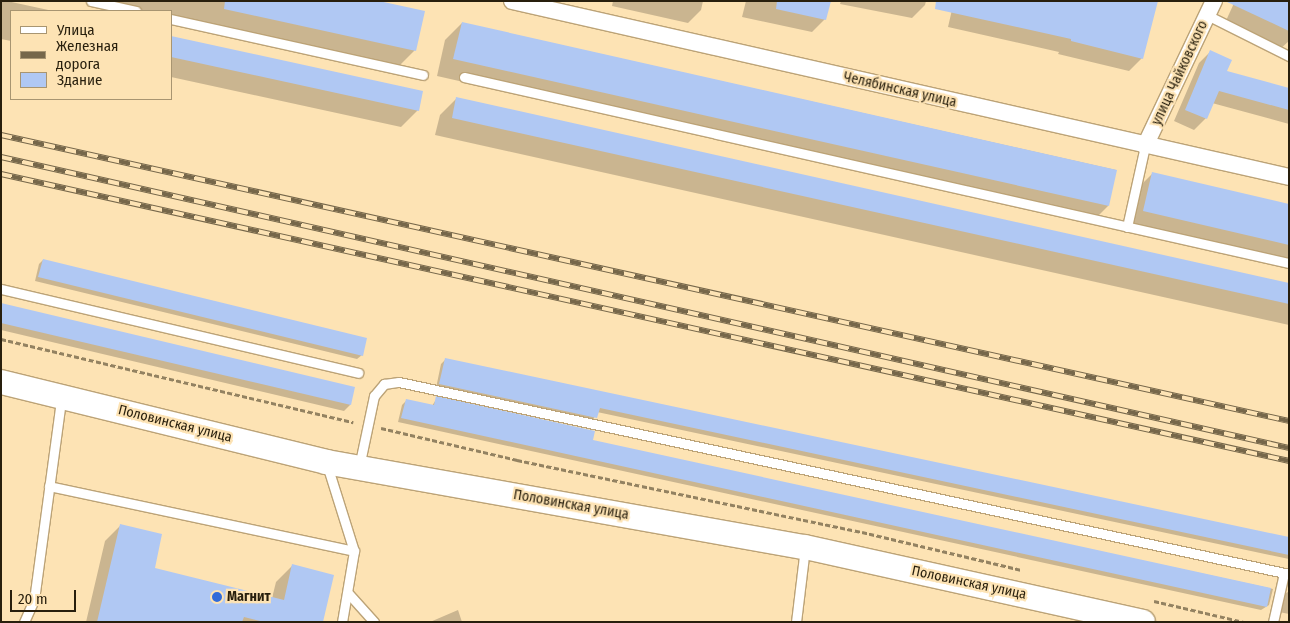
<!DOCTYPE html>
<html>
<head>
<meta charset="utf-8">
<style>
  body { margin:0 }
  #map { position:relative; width:1290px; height:623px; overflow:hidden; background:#fde3b4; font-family:"Fira Sans Condensed",sans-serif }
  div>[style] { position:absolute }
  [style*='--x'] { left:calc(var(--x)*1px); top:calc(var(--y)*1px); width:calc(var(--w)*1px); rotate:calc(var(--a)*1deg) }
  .shadow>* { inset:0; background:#0003 }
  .building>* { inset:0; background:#b0c8f3 }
  .path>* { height:3px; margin-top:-1.5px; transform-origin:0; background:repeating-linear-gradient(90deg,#938261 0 5px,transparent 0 7.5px) }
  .roads { filter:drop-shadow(1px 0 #bca377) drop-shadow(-1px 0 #bca377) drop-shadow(0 1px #bca377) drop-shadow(0 -1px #bca377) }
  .lane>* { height:9px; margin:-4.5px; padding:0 4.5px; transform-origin:4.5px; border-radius:4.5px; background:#fff }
  .street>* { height:16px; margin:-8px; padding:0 8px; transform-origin:8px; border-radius:8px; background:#fff }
  .secondary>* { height:24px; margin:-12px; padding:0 12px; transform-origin:12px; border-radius:12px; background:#fff }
  .rail>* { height:5.5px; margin-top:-2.75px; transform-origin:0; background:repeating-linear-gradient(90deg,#fde3b4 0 11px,#76674a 0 22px); box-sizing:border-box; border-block:1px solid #76674a }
  .dots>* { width:14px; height:14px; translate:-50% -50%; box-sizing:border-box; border:2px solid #fde3b4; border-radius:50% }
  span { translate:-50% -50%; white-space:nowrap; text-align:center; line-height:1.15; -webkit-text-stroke:4.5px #fde3b4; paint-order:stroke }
  .street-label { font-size:14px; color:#281f0d }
  .poi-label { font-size:14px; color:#281f0d; font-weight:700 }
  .left { translate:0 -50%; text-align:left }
  .frame { position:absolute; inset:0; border:2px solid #281f0d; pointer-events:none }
  .legend { position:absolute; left:10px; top:10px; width:162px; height:90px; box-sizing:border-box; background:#fde3b4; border:1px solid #a89571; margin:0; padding:6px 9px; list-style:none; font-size:15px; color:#281f0d }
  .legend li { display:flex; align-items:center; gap:10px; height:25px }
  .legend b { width:25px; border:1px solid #a89571 }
  .scale { position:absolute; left:10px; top:590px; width:66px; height:22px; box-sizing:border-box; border:2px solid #281f0d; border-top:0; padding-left:6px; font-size:15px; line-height:18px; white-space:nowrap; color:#281f0d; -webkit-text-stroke:4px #fde3b4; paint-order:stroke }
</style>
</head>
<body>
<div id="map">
  <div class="shadow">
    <div style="clip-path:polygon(1px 1px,7px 1px,53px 11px,11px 11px,11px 41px,1px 39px)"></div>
    <div style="clip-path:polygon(97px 1px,373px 1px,415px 50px,398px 67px,171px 18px,171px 11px,143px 11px)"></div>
    <div style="clip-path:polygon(613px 1px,703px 1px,701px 10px,688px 23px,612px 6px)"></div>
    <div style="clip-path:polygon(746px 1px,829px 1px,825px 19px,812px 32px,742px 17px)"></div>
    <div style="clip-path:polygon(841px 1px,926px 1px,925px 5px,912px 18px,840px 4px)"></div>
    <div style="clip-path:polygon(954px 1px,1142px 58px,1129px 71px,1058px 54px,1059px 52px,948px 27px)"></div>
    <div style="clip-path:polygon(1235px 1px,1289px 1px,1289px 41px,1279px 50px,1224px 25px)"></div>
    <div style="clip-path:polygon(462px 23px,1116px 170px,1108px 206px,1091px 223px,437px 76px,445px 40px)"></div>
    <div style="clip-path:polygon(171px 37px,418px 110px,401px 127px,171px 77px)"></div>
    <div style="clip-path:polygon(1210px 52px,1225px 72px,1289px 89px,1289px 124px,1212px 103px,1206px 118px,1194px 130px,1174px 121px,1199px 63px)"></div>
    <div style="clip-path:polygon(457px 98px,1289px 284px,1289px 325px,435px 135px,440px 115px)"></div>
    <div style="clip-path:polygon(1152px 174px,1289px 205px,1289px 265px,1127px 228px,1136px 190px)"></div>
    <div style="clip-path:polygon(43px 260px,362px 355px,357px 359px,35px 281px,39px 264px)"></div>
    <div style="clip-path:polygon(1px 305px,354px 388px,350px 405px,344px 411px,1px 330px)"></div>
    <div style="clip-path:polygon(446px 359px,1289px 539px,1289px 559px,597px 412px,592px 422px,436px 388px,441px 364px)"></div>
    <div style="clip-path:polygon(437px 398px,591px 441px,1273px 589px,1269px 605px,1261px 610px,398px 422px,402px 405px,406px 401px,432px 406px)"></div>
    <div style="clip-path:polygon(121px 525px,154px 569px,272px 598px,276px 582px,292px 566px,322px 622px,86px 622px,105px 541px)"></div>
    <div style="clip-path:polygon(1287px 592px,1289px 593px,1289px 614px,1279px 612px,1283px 597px)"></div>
    <div style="clip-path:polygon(458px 610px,462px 622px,430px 622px)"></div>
  </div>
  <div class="building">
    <div style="clip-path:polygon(225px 1px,379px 1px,425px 11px,416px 51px,224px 9px)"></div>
    <div style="clip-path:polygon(777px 1px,831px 1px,826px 20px,776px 9px)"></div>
    <div style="clip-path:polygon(936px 1px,1158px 1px,1143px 59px,1071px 41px,1071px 39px,935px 9px)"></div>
    <div style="clip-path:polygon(1225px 1px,1289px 1px,1289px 31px)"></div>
    <div style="clip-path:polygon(462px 22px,1117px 170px,1109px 206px,453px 59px)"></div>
    <div style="clip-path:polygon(171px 36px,423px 91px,419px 111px,171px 57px)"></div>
    <div style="clip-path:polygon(1210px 50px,1232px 60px,1227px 71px,1289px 88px,1289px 110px,1219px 91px,1207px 119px,1185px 110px)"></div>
    <div style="clip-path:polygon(456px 97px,1289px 283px,1289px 304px,452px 118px)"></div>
    <div style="clip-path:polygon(1152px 172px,1289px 204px,1289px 245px,1143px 211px)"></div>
    <div style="clip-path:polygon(43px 259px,367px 338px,363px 356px,38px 277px)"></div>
    <div style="clip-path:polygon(1px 303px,355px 387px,351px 405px,1px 323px)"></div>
    <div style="clip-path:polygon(445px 358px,1289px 537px,1289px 555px,600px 408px,597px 418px,439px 384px)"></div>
    <div style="clip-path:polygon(436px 396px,595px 431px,593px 440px,1271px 588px,1267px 607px,401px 418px,406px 399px,434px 405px)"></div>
    <div style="clip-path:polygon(120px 524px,162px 534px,155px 568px,284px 600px,292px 564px,334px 575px,323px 622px,264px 622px,244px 617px,242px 622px,97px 622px)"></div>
  </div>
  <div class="path">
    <div style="--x:1;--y:339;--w:362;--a:13.3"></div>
    <div style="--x:381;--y:428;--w:140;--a:13.2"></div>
    <div style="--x:517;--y:460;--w:352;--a:11.8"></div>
    <div style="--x:862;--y:532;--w:164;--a:13.4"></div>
    <div style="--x:1154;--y:601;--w:92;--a:13.1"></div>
  </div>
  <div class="roads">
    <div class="lane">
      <div style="--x:91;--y:1;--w:46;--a:12.5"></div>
      <div style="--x:1207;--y:15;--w:92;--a:26.6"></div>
      <div style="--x:171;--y:19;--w:258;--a:12.5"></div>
      <div style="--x:464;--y:77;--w:846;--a:12.71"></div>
      <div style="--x:1127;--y:227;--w:83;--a:-77.5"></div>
      <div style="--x:1;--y:289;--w:367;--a:13.2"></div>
      <div style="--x:327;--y:465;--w:90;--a:72.6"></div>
      <div style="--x:354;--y:551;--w:72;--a:99.6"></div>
      <div style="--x:359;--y:467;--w:73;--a:-78.1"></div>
      <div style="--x:374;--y:396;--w:16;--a:-50"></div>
      <div style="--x:384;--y:384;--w:15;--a:-8"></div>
      <div style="--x:399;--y:382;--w:910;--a:12.17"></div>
      <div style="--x:49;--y:486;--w:312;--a:12"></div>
      <div style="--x:348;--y:593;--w:39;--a:48"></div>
      <div style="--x:24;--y:622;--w:24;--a:-66"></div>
      <div style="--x:34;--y:600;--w:203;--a:-82.3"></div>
      <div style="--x:796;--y:622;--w:75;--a:-83.1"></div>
      <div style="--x:1273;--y:622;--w:50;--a:-77.3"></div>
    </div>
    <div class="street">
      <div style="--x:512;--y:1;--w:797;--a:12.76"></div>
      <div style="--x:1145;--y:146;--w:161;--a:-64.6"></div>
    </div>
    <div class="secondary">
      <div style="--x:1;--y:382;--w:335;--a:13.8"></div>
      <div style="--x:326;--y:462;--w:486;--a:10.1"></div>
      <div style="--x:805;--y:547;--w:346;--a:12.5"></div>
    </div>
  </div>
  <div class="rail">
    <div style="--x:1;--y:135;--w:1319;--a:12.52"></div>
    <div style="--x:1;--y:157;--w:1320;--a:12.73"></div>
    <div style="--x:1;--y:174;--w:1320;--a:12.56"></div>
  </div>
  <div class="dots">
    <div style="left:217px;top:597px;background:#316bd9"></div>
  </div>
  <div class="street-label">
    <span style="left:1180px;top:73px;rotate:-65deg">улица Чайковского</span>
    <span style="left:900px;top:90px;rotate:13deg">Челябинская улица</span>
    <span style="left:175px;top:424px;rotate:14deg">Половинская улица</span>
    <span style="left:571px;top:505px;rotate:10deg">Половинская улица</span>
    <span style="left:969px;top:583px;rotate:12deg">Половинская улица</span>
  </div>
  <div class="poi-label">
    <span class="left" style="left:227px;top:597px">Магнит</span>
  </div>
  <div class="frame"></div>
  <ul class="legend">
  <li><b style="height:6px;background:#fff"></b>Улица</li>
  <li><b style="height:6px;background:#76674a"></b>Железная дорога</li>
  <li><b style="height:14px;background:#b0c8f3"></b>Здание</li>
  </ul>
  <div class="scale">20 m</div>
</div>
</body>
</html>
